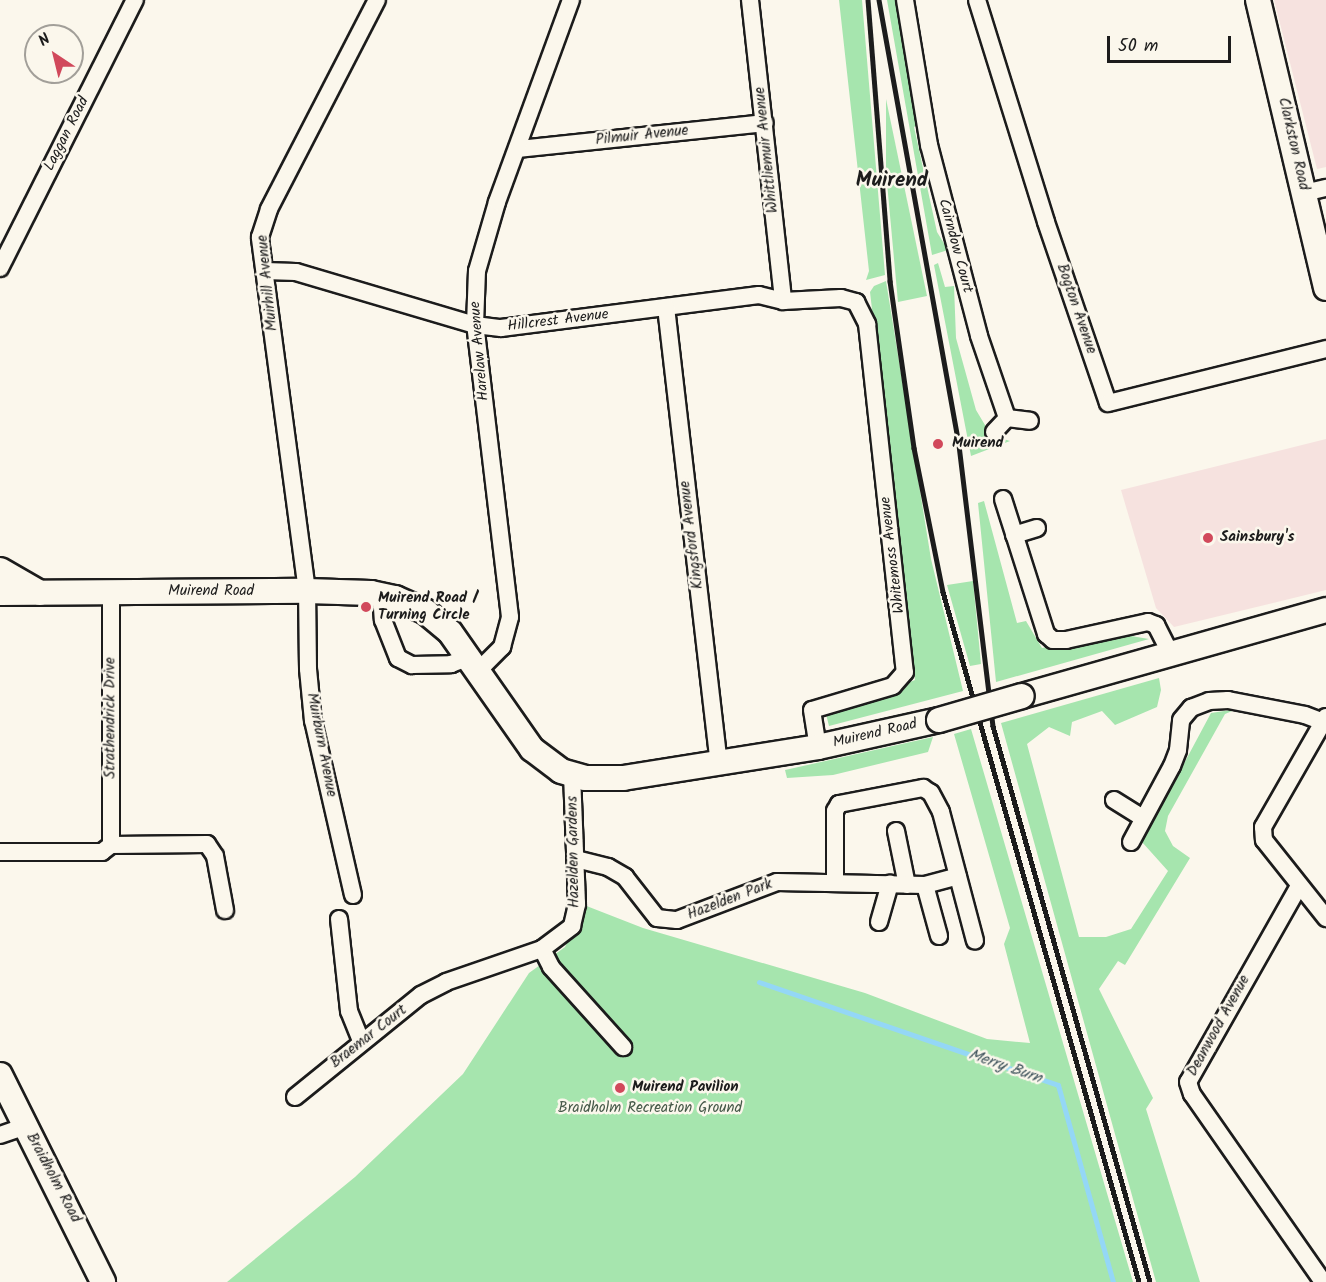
<!DOCTYPE html>
<html>
<head>
<meta charset="utf-8">
<style>
  body { margin:0 }
  #map { position:relative; width:1326px; height:1282px; overflow:hidden; background:#fbf7ec; font-family:Kalam,sans-serif }
  div>[style] { position:absolute }
  [style*='--x'] { left:calc(var(--x)*1px); top:calc(var(--y)*1px); width:calc(var(--w)*1px); rotate:calc(var(--a)*1deg) }
  .built>* { inset:0; background:#f6e2df }
  .green>* { inset:0; background:#a6e5ae }
  .stream>* { height:5px; margin:-2.5px; padding:0 2.5px; transform-origin:2.5px; border-radius:2.5px; background:#94d7f6 }
  .roads { filter:drop-shadow(2px 0 #1c1c1c) drop-shadow(-2px 0 #1c1c1c) drop-shadow(0 2px #1c1c1c) drop-shadow(0 -2px #1c1c1c) }
  .street>* { height:16px; margin:-8px; padding:0 8px; transform-origin:8px; border-radius:8px; background:#fbf7ec }
  .secondary>* { height:24px; margin:-12px; padding:0 12px; transform-origin:12px; border-radius:12px; background:#fbf7ec }
  .rail>* { height:4.5px; margin:-2.25px; padding:0 2.25px; transform-origin:2.25px; border-radius:2.25px; background:#1c1c1c }
  .bridges { filter:drop-shadow(2px 0 #1c1c1c) drop-shadow(-2px 0 #1c1c1c) drop-shadow(0 2px #1c1c1c) drop-shadow(0 -2px #1c1c1c) }
  .secondary-bridge>* { height:24px; margin:-12px; padding:0 12px; transform-origin:12px; border-radius:12px; background:#fbf7ec }
  .dots>* { width:16px; height:16px; translate:-50% -50%; box-sizing:border-box; border:3px solid #fbf7ec; border-radius:50% }
  span { translate:-50% -50%; white-space:nowrap; text-align:center; line-height:1.15; -webkit-text-stroke:5px #fbf7ec; paint-order:stroke }
  .street-label { font-size:15px; color:#1c1c1c }
  .poi-label { font-size:15px; color:#1c1c1c; font-weight:700 }
  .left { translate:0 -50%; text-align:left }
  .park-label { font-size:15px; color:#455848 }
  .water-label { font-size:16px; color:#40545d; font-style:italic }
  .district-label { font-size:21px; color:#1c1c1c; font-weight:700 }
  .north { position:absolute; left:24px; top:24px; width:60px; height:60px; box-sizing:border-box; background:#fbf7ec; border:2px solid #a29f99; border-radius:50%; rotate:325deg; font-size:16px; font-weight:700; line-height:24px; text-align:center; color:#1c1c1c }
  .north::after { content:''; display:block; margin:auto; width:21px; height:27px; background:#d1495b; clip-path:polygon(50% 0,100% 100%,50% 72%,0 100%) }
  .scale { position:absolute; left:1107px; top:36px; width:124px; height:27px; box-sizing:border-box; border:3px solid #1c1c1c; border-top:0; padding-left:8px; font-size:18px; line-height:21px; white-space:nowrap; color:#1c1c1c; -webkit-text-stroke:4px #fbf7ec; paint-order:stroke }
</style>
</head>
<body>
<div id="map">
  <div class="built">
    <div style="clip-path:polygon(1274px 0,1326px 0,1326px 167px,1317px 169px)"></div>
    <div style="clip-path:polygon(1326px 439px,1326px 590px,1174px 627px,1156px 608px,1121px 490px)"></div>
  </div>
  <div class="green">
    <div style="clip-path:polygon(839px 0,862px 0,885px 275px,866px 280px,869px 271px)"></div>
    <div style="clip-path:polygon(887px 0,895px 0,917px 125px,914px 127px,937px 232px,948px 250px,932px 255px)"></div>
    <div style="clip-path:polygon(886px 99px,927px 296px,898px 302px,886px 172px)"></div>
    <div style="clip-path:polygon(938px 263px,945px 287px,954px 286px,956px 338px,976px 410px,991px 435px,1010px 441px,971px 456px,934px 265px)"></div>
    <div style="clip-path:polygon(886px 281px,931px 559px,963px 691px,829px 726px,826px 714px,915px 680px,870px 292px,874px 286px)"></div>
    <div style="clip-path:polygon(984px 501px,1017px 623px,1026px 621px,1042px 648px,1113px 633px,1149px 639px,996px 682px,978px 503px)"></div>
    <div style="clip-path:polygon(973px 581px,981px 664px,970px 666px,947px 585px)"></div>
    <div style="clip-path:polygon(1159px 678px,1161px 690px,1157px 707px,1115px 725px,1102px 711px,1072px 722px,1070px 736px,1049px 727px,1027px 744px,1079px 937px,1106px 937px,1131px 929px,1168px 871px,1142px 842px,1211px 713px,1237px 709px,1225px 714px,1168px 816px,1165px 831px,1173px 846px,1190px 858px,1125px 965px,1118px 961px,1099px 989px,1153px 1098px,1146px 1109px,1200px 1282px,1156px 1282px,1001px 723px)"></div>
    <div style="clip-path:polygon(971px 729px,1133px 1282px,227px 1282px,355px 1177px,463px 1074px,529px 973px,565px 947px,584px 905px,643px 928px,865px 993px,987px 1039px,1030px 1043px,1004px 944px,1010px 928px,954px 734px)"></div>
    <div style="clip-path:polygon(933px 737px,928px 752px,833px 775px,787px 778px,785px 770px)"></div>
  </div>
  <div class="stream">
    <div style="--x:759;--y:982;--w:316;--a:19"></div>
    <div style="--x:1058;--y:1085;--w:205;--a:74.4"></div>
  </div>
  <div class="roads">
    <div class="street">
      <div style="--x:750;--y:0;--w:303;--a:83.7"></div>
      <div style="--x:905;--y:0;--w:147;--a:80.6"></div>
      <div style="--x:929;--y:145;--w:197;--a:75.3"></div>
      <div style="--x:979;--y:336;--w:87;--a:71.1"></div>
      <div style="--x:977;--y:0;--w:232;--a:72.7"></div>
      <div style="--x:1046;--y:222;--w:191;--a:71.1"></div>
      <div style="--x:1108;--y:403;--w:225;--a:-13.9"></div>
      <div style="--x:518;--y:149;--w:248;--a:-6"></div>
      <div style="--x:1304;--y:193;--w:23;--a:-13"></div>
      <div style="--x:0;--y:268;--w:300;--a:-63.3"></div>
      <div style="--x:265;--y:271;--w:31;--a:2"></div>
      <div style="--x:296;--y:272;--w:187;--a:16.5"></div>
      <div style="--x:475;--y:325;--w:26;--a:7"></div>
      <div style="--x:501;--y:328;--w:260;--a:-7.3"></div>
      <div style="--x:759;--y:295;--w:25;--a:14"></div>
      <div style="--x:783;--y:301;--w:58;--a:-3"></div>
      <div style="--x:841;--y:298;--w:16;--a:15"></div>
      <div style="--x:856;--y:302;--w:25;--a:63"></div>
      <div style="--x:867;--y:324;--w:350;--a:83.8"></div>
      <div style="--x:905;--y:672;--w:18;--a:131"></div>
      <div style="--x:893;--y:686;--w:84;--a:163.5"></div>
      <div style="--x:812;--y:710;--w:37;--a:81"></div>
      <div style="--x:666;--y:307;--w:459;--a:83.4"></div>
      <div style="--x:994;--y:432;--w:19;--a:-47"></div>
      <div style="--x:1007;--y:418;--w:23;--a:7"></div>
      <div style="--x:1003;--y:499;--w:142;--a:72.3"></div>
      <div style="--x:1046;--y:634;--w:9;--a:41"></div>
      <div style="--x:1053;--y:640;--w:13;--a:0"></div>
      <div style="--x:1066;--y:640;--w:84;--a:-12.4"></div>
      <div style="--x:1148;--y:622;--w:9;--a:21"></div>
      <div style="--x:1156;--y:625;--w:31;--a:63"></div>
      <div style="--x:1014;--y:535;--w:24;--a:-17"></div>
      <div style="--x:381;--y:594;--w:26;--a:86"></div>
      <div style="--x:383;--y:620;--w:41;--a:68.5"></div>
      <div style="--x:398;--y:658;--w:16;--a:27"></div>
      <div style="--x:412;--y:665;--w:39;--a:-1"></div>
      <div style="--x:451;--y:664;--w:19;--a:-21"></div>
      <div style="--x:479;--y:670;--w:33;--a:-45"></div>
      <div style="--x:502;--y:647;--w:31;--a:-75"></div>
      <div style="--x:510;--y:617;--w:294;--a:-96.8"></div>
      <div style="--x:475;--y:325;--w:54;--a:-87.9"></div>
      <div style="--x:477;--y:271;--w:72;--a:-73.8"></div>
      <div style="--x:497;--y:202;--w:215;--a:-69.9"></div>
      <div style="--x:1326;--y:717;--w:127;--a:119.8"></div>
      <div style="--x:1263;--y:827;--w:13;--a:86"></div>
      <div style="--x:1264;--y:840;--w:100;--a:51.5"></div>
      <div style="--x:1114;--y:800;--w:34;--a:32"></div>
      <div style="--x:896;--y:831;--w:55;--a:78.5"></div>
      <div style="--x:1131;--y:842;--w:86;--a:-61.7"></div>
      <div style="--x:1172;--y:766;--w:17;--a:-69"></div>
      <div style="--x:1178;--y:750;--w:30;--a:-84"></div>
      <div style="--x:1181;--y:720;--w:16;--a:-50"></div>
      <div style="--x:1191;--y:708;--w:19;--a:-21"></div>
      <div style="--x:1209;--y:701;--w:19;--a:-3"></div>
      <div style="--x:1228;--y:700;--w:78;--a:11"></div>
      <div style="--x:1305;--y:715;--w:19;--a:21"></div>
      <div style="--x:111;--y:845;--w:253;--a:-90"></div>
      <div style="--x:0;--y:852;--w:102;--a:0"></div>
      <div style="--x:102;--y:852;--w:11;--a:-38"></div>
      <div style="--x:111;--y:845;--w:96;--a:-0.6"></div>
      <div style="--x:207;--y:844;--w:14;--a:56"></div>
      <div style="--x:215;--y:856;--w:55;--a:79.5"></div>
      <div style="--x:576;--y:859;--w:33;--a:14"></div>
      <div style="--x:608;--y:867;--w:20;--a:30"></div>
      <div style="--x:625;--y:877;--w:52;--a:52"></div>
      <div style="--x:657;--y:918;--w:20;--a:6"></div>
      <div style="--x:677;--y:920;--w:107;--a:-20.8"></div>
      <div style="--x:777;--y:882;--w:148;--a:1.2"></div>
      <div style="--x:925;--y:885;--w:34;--a:-15"></div>
      <div style="--x:835;--y:882;--w:71;--a:-90"></div>
      <div style="--x:835;--y:811;--w:8;--a:-60"></div>
      <div style="--x:839;--y:804;--w:86;--a:-10.8"></div>
      <div style="--x:923;--y:788;--w:9;--a:32"></div>
      <div style="--x:931;--y:793;--w:21;--a:62"></div>
      <div style="--x:941;--y:812;--w:133;--a:75.2"></div>
      <div style="--x:925;--y:885;--w:53;--a:74.6"></div>
      <div style="--x:1299;--y:886;--w:225;--a:119.5"></div>
      <div style="--x:1188;--y:1082;--w:13;--a:72"></div>
      <div style="--x:1192;--y:1094;--w:229;--a:55.1"></div>
      <div style="--x:353;--y:895;--w:179;--a:-102.9"></div>
      <div style="--x:313;--y:721;--w:52;--a:-95.5"></div>
      <div style="--x:308;--y:669;--w:78;--a:-90.7"></div>
      <div style="--x:307;--y:591;--w:357;--a:-97.6"></div>
      <div style="--x:260;--y:237;--w:29;--a:-72"></div>
      <div style="--x:269;--y:209;--w:235;--a:-62.7"></div>
      <div style="--x:339;--y:919;--w:93;--a:83.8"></div>
      <div style="--x:349;--y:1011;--w:32;--a:68"></div>
      <div style="--x:879;--y:922;--w:40;--a:-74"></div>
      <div style="--x:542;--y:949;--w:20;--a:63"></div>
      <div style="--x:551;--y:967;--w:108;--a:48"></div>
      <div style="--x:295;--y:1097;--w:162;--a:-39"></div>
      <div style="--x:421;--y:995;--w:28;--a:-27"></div>
      <div style="--x:446;--y:982;--w:102;--a:-19"></div>
      <div style="--x:542;--y:949;--w:38;--a:-37"></div>
      <div style="--x:572;--y:926;--w:23;--a:-77"></div>
      <div style="--x:577;--y:904;--w:128;--a:-92.2"></div>
      <div style="--x:0;--y:1135;--w:28;--a:-19"></div>
    </div>
    <div class="secondary">
      <div style="--x:1258;--y:0;--w:296;--a:76.7"></div>
      <div style="--x:0;--y:570;--w:46;--a:29.9"></div>
      <div style="--x:0;--y:593;--w:307;--a:-0.4"></div>
      <div style="--x:307;--y:591;--w:64;--a:1.8"></div>
      <div style="--x:371;--y:593;--w:25;--a:12"></div>
      <div style="--x:395;--y:598;--w:34;--a:24"></div>
      <div style="--x:426;--y:612;--w:31;--a:40"></div>
      <div style="--x:450;--y:632;--w:143;--a:55"></div>
      <div style="--x:532;--y:749;--w:36;--a:37"></div>
      <div style="--x:561;--y:771;--w:25;--a:16"></div>
      <div style="--x:585;--y:778;--w:38;--a:0"></div>
      <div style="--x:623;--y:778;--w:197;--a:-9"></div>
      <div style="--x:818;--y:747;--w:124;--a:-12.6"></div>
      <div style="--x:1022;--y:696;--w:316;--a:-15.8"></div>
      <div style="--x:0;--y:1075;--w:231;--a:63.5"></div>
    </div>
  </div>
  <div class="rail">
    <div style="--x:868;--y:0;--w:282;--a:85.5"></div>
    <div style="--x:890;--y:281;--w:169;--a:81.8"></div>
    <div style="--x:914;--y:448;--w:147;--a:78.6"></div>
    <div style="--x:943;--y:592;--w:717;--a:74.14"></div>
    <div style="--x:879;--y:0;--w:444;--a:79.8"></div>
    <div style="--x:958;--y:437;--w:291;--a:83.1"></div>
    <div style="--x:993;--y:726;--w:578;--a:74.23"></div>
  </div>
  <div class="bridges">
    <div class="secondary-bridge">
      <div style="--x:939;--y:720;--w:86;--a:-16.1"></div>
    </div>
  </div>
  <div class="dots">
    <div style="left:938px;top:444px;background:#d1495b"></div>
    <div style="left:1208px;top:538px;background:#d1495b"></div>
    <div style="left:366px;top:607px;background:#d1495b"></div>
    <div style="left:620px;top:1088px;background:#d1495b"></div>
  </div>
  <div class="street-label">
    <span style="left:67px;top:134px;rotate:-63deg">Laggan Road</span>
    <span style="left:642px;top:136px;rotate:-6deg">Pilmuir Avenue</span>
    <span style="left:1293px;top:144px;rotate:77deg">Clarkston Road</span>
    <span style="left:767px;top:150px;rotate:-96deg">Whittliemuir Avenue</span>
    <span style="left:955px;top:246px;rotate:75deg">Cairndow Court</span>
    <span style="left:268px;top:283px;rotate:-96deg">Muirhill Avenue</span>
    <span style="left:1076px;top:309px;rotate:71deg">Bogton Avenue</span>
    <span style="left:558px;top:321px;rotate:-7deg">Hillcrest Avenue</span>
    <span style="left:480px;top:351px;rotate:-95deg">Harelaw Avenue</span>
    <span style="left:692px;top:535px;rotate:-97deg">Kingsford Avenue</span>
    <span style="left:893px;top:555px;rotate:-97deg">Whitemoss Avenue</span>
    <span style="left:211px;top:592px">Muirend Road</span>
    <span style="left:111px;top:718px;rotate:-90deg">Strathendrick Drive</span>
    <span style="left:875px;top:734px;rotate:-13deg">Muirend Road</span>
    <span style="left:321px;top:745px;rotate:79deg">Muirburn Avenue</span>
    <span style="left:574px;top:852px;rotate:-91deg">Hazelden Gardens</span>
    <span style="left:730px;top:900px;rotate:-21deg">Hazelden Park</span>
    <span style="left:1219px;top:1026px;rotate:-61deg">Deanwood Avenue</span>
    <span style="left:369px;top:1037px;rotate:-38deg">Braemar Court</span>
    <span style="left:53px;top:1178px;rotate:62deg">Braidholm Road</span>
  </div>
  <div class="poi-label">
    <span class="left" style="left:952px;top:444px">Muirend</span>
    <span class="left" style="left:1220px;top:538px">Sainsbury's</span>
    <span class="left" style="left:378px;top:607px">Muirend Road /<br>Turning Circle</span>
    <span class="left" style="left:632px;top:1088px">Muirend Pavilion</span>
  </div>
  <div class="park-label">
    <span style="left:650px;top:1109px">Braidholm Recreation Ground</span>
  </div>
  <div class="water-label">
    <span style="left:1005px;top:1067px;rotate:19deg">Merry Burn</span>
  </div>
  <div class="district-label">
    <span style="left:892px;top:181px">Muirend</span>
  </div>
  <div class="north">N</div>
  <div class="scale">50 m</div>
</div>
</body>
</html>
